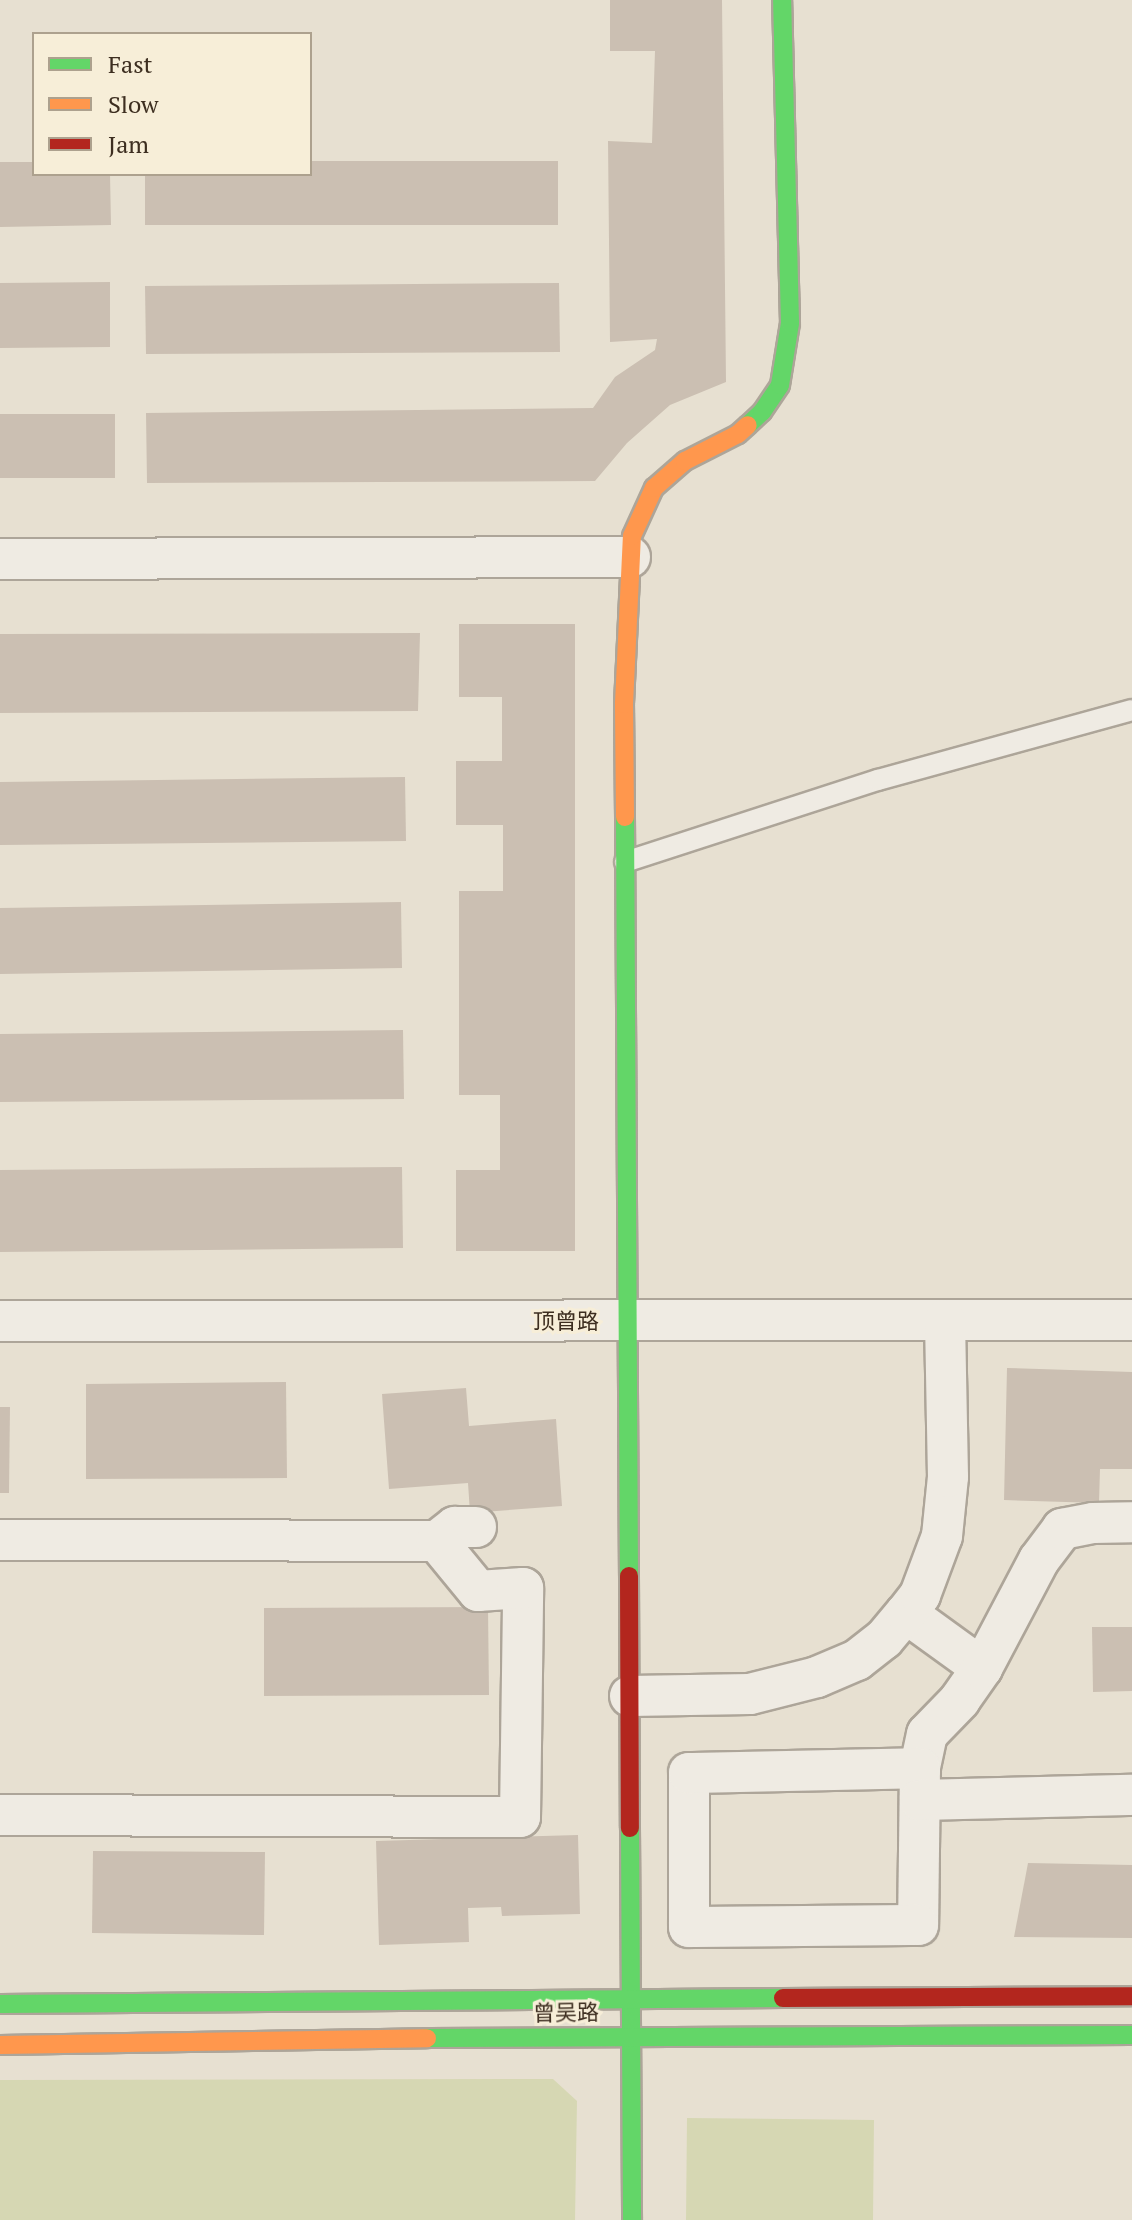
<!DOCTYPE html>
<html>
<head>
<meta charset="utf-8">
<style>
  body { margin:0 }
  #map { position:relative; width:1132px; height:2220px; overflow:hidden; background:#e7e0d1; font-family:"PT Serif","Noto Sans SC",serif }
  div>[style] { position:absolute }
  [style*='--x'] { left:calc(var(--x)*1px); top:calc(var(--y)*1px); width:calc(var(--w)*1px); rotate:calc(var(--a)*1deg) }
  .green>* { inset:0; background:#d6d7b3 }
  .building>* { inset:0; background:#cbbfb2 }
  .roads { filter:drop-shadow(2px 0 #ada599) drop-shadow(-2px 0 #ada599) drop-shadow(0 2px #ada599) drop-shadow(0 -2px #ada599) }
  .lane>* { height:20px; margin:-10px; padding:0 10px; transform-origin:10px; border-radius:10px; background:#efebe3 }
  .street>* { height:40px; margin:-20px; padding:0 20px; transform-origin:20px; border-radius:20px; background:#efebe3 }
  .fast>* { height:18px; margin:-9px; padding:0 9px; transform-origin:9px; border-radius:9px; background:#63d668 }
  .slow>* { height:18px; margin:-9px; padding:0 9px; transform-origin:9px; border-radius:9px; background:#ff974d }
  .jam>* { height:18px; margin:-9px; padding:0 9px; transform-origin:9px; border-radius:9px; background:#b3261e }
  span { translate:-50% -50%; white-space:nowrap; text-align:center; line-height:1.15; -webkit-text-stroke:6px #f7eed8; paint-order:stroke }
  .street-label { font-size:22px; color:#3d2e20 }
  .legend { position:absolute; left:32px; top:32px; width:280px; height:144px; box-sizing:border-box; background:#f7eed8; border:2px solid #ada18e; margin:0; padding:10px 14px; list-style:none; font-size:24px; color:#3d2e20 }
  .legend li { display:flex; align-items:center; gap:16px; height:40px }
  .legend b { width:40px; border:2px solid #ada18e }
</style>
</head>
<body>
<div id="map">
  <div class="green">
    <div style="clip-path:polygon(553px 2079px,577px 2101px,575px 2220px,0 2220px,0 2080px)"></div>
    <div style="clip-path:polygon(687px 2118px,874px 2120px,873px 2220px,686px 2220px)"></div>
  </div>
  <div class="building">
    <div style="clip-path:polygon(610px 0,722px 0,726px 382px,670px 405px,627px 443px,595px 481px,147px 483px,146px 413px,593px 408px,615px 377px,655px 350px,657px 339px,610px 342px,608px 141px,652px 143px,655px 51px,610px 51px)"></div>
    <div style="clip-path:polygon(310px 161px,558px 161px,558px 225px,145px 225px,145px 174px,310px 174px)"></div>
    <div style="clip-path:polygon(0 162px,34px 162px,34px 174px,110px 174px,111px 225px,0 227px)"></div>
    <div style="clip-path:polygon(110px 282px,110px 347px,0 348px,0 283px)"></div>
    <div style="clip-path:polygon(559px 283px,560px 352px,146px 354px,145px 286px)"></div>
    <div style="clip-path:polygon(0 414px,115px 414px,115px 478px,0 478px)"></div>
    <div style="clip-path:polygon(459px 624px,575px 624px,575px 1251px,456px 1251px,456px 1170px,500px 1170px,500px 1095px,459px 1095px,459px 891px,503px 891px,503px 825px,456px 825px,456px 761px,502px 761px,502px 697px,459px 697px)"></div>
    <div style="clip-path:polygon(420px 633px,418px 711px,0 713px,0 634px)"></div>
    <div style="clip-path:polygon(405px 777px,406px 841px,0 845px,0 782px)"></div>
    <div style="clip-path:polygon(401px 902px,402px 968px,0 974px,0 908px)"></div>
    <div style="clip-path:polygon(403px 1030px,404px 1099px,0 1102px,0 1034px)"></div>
    <div style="clip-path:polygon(402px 1167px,403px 1248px,0 1252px,0 1170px)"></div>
    <div style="clip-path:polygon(1007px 1368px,1132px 1372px,1132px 1469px,1100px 1469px,1099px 1503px,1004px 1500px)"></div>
    <div style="clip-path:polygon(286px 1382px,287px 1478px,86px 1479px,86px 1384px)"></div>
    <div style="clip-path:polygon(466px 1388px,469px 1426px,556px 1419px,562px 1506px,470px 1513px,468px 1483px,389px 1489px,382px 1394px)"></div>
    <div style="clip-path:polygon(0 1407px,10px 1407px,9px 1493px,0 1493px)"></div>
    <div style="clip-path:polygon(488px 1607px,489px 1695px,264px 1696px,264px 1608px)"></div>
    <div style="clip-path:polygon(1092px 1627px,1132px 1627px,1132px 1691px,1093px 1692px)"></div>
    <div style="clip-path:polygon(578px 1835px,580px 1914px,502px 1916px,501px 1907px,468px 1908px,469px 1942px,379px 1945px,376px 1841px)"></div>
    <div style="clip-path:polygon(93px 1851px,265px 1852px,264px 1935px,92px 1933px)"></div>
    <div style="clip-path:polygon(1028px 1863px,1132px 1865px,1132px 1938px,1014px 1937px)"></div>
  </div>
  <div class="roads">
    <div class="lane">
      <div style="--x:625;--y:862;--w:266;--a:-18"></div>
      <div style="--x:878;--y:780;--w:263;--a:-15.4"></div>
    </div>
    <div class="street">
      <div style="--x:0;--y:559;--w:630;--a:-0.18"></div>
      <div style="--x:0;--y:1321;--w:1132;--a:-0.05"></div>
      <div style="--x:0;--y:1540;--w:437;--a:0.1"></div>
      <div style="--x:437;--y:1541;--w:23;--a:-38"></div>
      <div style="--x:455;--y:1527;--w:21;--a:0"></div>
      <div style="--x:906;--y:1613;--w:94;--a:35.9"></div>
      <div style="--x:982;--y:1668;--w:39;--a:125"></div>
      <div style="--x:960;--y:1700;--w:47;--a:134.1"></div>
      <div style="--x:927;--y:1734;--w:35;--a:102"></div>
      <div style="--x:920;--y:1768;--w:157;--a:90.7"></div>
      <div style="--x:918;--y:1925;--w:229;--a:179.5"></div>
      <div style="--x:689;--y:1927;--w:154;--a:-90"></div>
      <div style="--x:689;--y:1773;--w:231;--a:-1.2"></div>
      <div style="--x:982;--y:1668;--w:122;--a:-62.2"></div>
      <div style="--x:1039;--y:1560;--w:39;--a:-53"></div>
      <div style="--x:1062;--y:1529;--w:32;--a:-11"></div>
      <div style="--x:1093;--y:1523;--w:39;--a:-1"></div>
      <div style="--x:630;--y:1696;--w:120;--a:-1"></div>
      <div style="--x:750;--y:1694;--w:69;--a:-14.2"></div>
      <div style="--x:817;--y:1677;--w:43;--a:-23"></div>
      <div style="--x:857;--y:1660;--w:34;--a:-38"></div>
      <div style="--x:884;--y:1639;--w:34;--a:-50"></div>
      <div style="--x:906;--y:1613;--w:23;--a:-52"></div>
      <div style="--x:920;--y:1595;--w:63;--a:-69.6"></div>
      <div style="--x:942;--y:1536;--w:59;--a:-84.2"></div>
      <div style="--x:948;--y:1477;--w:157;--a:-91.1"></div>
      <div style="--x:920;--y:1800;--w:212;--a:-1.4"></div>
      <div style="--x:0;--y:1815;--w:520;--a:0.22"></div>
      <div style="--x:520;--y:1817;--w:229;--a:-89.2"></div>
      <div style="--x:523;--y:1588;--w:45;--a:176.2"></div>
      <div style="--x:478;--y:1591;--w:65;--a:-129.4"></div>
    </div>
    <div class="fast">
      <div style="--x:748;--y:425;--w:19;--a:-43"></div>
      <div style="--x:762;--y:412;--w:32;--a:-56"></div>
      <div style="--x:780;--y:385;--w:63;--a:-80.8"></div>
      <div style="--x:790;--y:323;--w:323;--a:-91.4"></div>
      <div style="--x:625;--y:817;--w:759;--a:89.7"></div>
      <div style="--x:630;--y:1828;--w:392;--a:89.7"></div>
      <div style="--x:0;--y:2004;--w:783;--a:-0.44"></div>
      <div style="--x:427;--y:2038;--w:705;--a:-0.24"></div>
    </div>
    <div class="slow">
      <div style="--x:625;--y:817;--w:113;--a:-90.5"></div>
      <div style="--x:624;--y:704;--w:168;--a:-87.3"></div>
      <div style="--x:632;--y:536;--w:53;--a:-65.4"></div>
      <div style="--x:654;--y:488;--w:41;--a:-41.1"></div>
      <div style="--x:685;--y:461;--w:59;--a:-27"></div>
      <div style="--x:738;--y:434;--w:13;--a:-42"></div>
      <div style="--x:0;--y:2045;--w:427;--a:-0.9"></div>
    </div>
    <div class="jam">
      <div style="--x:629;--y:1576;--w:252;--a:89.8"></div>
      <div style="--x:783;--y:1998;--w:349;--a:-0.3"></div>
    </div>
  </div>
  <div class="street-label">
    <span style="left:566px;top:1321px">顶曾路</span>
    <span style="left:566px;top:2012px;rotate:-1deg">曾吴路</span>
  </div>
  <ul class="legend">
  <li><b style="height:10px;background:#63d668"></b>Fast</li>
  <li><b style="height:10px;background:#ff974d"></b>Slow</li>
  <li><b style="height:10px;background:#b3261e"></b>Jam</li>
  </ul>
</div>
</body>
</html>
